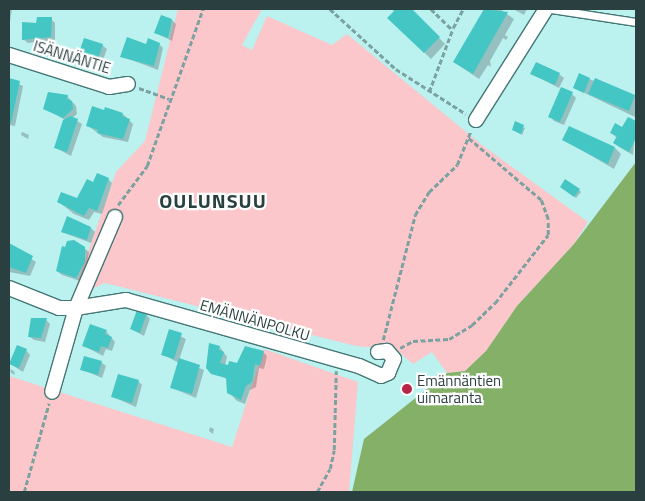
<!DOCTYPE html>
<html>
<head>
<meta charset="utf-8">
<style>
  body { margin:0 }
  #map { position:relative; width:645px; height:501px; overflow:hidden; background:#bbf1ef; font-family:"Titillium Web",sans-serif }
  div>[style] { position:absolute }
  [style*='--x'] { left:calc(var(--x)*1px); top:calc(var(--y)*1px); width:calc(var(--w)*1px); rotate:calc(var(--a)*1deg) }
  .green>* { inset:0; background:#fbc7ca }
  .water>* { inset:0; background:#84b068 }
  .shadow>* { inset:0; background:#0003 }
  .building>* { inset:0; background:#44c6c4 }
  .path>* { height:2.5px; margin-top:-1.25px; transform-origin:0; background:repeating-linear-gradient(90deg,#7ba2a1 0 5px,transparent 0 7.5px) }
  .roads { filter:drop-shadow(1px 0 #447675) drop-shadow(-1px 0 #447675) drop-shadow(0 1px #447675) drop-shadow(0 -1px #447675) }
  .lane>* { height:7px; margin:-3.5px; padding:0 3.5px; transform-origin:3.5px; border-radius:3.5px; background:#fff }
  .street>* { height:14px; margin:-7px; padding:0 7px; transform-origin:7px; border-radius:7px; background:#fff }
  .dots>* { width:14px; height:14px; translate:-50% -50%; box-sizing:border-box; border:2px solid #fff; border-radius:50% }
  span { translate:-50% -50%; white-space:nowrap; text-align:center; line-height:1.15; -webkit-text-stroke:4.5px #fff; paint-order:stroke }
  .street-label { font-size:15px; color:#2a3f3f }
  .poi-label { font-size:15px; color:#2a3f3f }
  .left { translate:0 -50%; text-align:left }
  .district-label { font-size:20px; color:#2a3f3f; font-weight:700; letter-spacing:1px }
  .frame { position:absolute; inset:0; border:10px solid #2a3f3f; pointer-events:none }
</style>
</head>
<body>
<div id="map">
  <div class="green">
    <div style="clip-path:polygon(178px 9px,262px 9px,242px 45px,252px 50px,267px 16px,332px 45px,347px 34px,482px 145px,588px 222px,574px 244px,517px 306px,486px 351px,465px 371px,447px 373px,432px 352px,413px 364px,397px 350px,356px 346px,105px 283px,72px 298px,116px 172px,145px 141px)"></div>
    <div style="clip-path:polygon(264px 349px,358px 382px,349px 492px,9px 492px,9px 376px,232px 447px)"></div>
  </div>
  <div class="water">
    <div style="clip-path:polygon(636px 162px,636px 492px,352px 492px,364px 439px,447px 373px,465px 371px,486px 351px,517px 306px,574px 244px)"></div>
  </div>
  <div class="shadow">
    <div style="clip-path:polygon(9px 9px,12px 9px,9px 28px)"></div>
    <div style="clip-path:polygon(393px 9px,411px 9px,445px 44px,431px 59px,389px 18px,396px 11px)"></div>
    <div style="clip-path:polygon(487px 9px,500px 9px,514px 19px,505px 35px,508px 37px,506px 40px,503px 38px,490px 61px,491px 67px,488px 65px,479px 79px,454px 62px)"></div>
    <div style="clip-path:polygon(513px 9px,527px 9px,524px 15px)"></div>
    <div style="clip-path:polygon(51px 19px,55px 23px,55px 40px,28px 43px,23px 39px,38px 24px)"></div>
    <div style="clip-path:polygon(172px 20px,176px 24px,172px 41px,156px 33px)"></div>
    <div style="clip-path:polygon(159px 44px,163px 48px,158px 70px,121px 56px,147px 45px)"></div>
    <div style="clip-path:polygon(102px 45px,107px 49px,100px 68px,79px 58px)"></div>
    <div style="clip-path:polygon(532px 74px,559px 74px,564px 78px,559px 88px)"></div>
    <div style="clip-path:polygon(589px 79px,635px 96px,635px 117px,574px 88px)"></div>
    <div style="clip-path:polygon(9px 80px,23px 86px,15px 126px,9px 125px)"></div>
    <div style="clip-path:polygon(572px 94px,576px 98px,564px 125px,554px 121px,550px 116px)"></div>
    <div style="clip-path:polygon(67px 96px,76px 106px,77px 114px,72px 118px,82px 124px,71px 156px,56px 148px,65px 120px,45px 108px)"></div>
    <div style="clip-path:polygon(123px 114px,133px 124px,128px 142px,103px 137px,87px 125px)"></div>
    <div style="clip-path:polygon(628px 118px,636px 122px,633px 155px,619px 147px,614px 143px,617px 138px,611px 133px,623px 129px)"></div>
    <div style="clip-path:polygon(516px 123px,525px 128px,522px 135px,513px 130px)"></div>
    <div style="clip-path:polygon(22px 132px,29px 135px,28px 139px,21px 135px)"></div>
    <div style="clip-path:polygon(564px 140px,615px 148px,621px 154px,614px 169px)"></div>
    <div style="clip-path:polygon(108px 179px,112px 183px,102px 214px,94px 212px,89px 220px,74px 214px,59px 202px,77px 199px,94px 184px)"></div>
    <div style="clip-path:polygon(563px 188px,579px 190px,581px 192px,576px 198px)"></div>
    <div style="clip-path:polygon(91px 228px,95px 232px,91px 243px,62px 232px)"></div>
    <div style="clip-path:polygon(9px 244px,36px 262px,30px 276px,9px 272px)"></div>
    <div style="clip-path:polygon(84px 248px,89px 252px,85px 276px,83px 275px,80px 281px,62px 275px,57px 271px)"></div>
    <div style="clip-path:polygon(146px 314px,150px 319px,144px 336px,131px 329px)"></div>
    <div style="clip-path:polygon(46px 320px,50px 324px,45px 342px,34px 340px,29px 336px)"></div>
    <div style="clip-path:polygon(106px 331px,115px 342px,112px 351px,106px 349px,103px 356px,84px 346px)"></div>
    <div style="clip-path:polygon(170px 331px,186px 339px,179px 360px,204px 370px,196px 398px,172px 388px,179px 363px,162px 354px)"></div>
    <div style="clip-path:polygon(220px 347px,227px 357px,225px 366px,238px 365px,263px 352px,267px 356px,264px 369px,259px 368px,256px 387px,250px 390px,245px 404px,237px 401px,229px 392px,227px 379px,212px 372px)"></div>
    <div style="clip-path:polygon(26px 350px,30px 355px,23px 372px,10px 364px)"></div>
    <div style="clip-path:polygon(101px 362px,106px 366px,102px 378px,81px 369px)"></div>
    <div style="clip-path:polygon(10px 369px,14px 371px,15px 375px,11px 373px)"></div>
    <div style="clip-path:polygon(138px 381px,142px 385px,136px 407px,113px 397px)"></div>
    <div style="clip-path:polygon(210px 427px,214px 429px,213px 434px,209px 431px)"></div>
  </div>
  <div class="building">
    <div style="clip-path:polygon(391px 9px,412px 9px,440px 37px,424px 53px,387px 18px,394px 11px)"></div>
    <div style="clip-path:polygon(484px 9px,508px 12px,473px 74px,453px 62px)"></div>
    <div style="clip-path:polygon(161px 15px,172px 19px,168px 38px,154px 33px)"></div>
    <div style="clip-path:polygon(37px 17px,52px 17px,51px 37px,22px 40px,22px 22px,36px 23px)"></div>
    <div style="clip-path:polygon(127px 37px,146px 44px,148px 38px,160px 43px,154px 66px,120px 57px)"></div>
    <div style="clip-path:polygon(84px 38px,103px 44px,96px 65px,77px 58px)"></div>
    <div style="clip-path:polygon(536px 62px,560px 73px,555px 85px,530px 74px)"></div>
    <div style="clip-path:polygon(579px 73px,590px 78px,584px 93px,573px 88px)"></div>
    <div style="clip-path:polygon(9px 78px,20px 81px,11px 123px,9px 122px)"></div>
    <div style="clip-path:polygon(595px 78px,635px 95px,629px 111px,588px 94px)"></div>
    <div style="clip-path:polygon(561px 87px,573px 92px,560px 122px,548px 117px)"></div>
    <div style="clip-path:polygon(48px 92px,68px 95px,67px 99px,72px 101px,73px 109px,63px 118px,43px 109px)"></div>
    <div style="clip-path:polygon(92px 106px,104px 110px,105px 107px,123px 113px,122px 116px,130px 119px,123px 139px,97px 133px,98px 130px,86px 126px)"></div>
    <div style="clip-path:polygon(70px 116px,78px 119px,67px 152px,54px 148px,63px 120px)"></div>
    <div style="clip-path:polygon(628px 117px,636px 121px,636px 138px,629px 152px,613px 143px,617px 136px,610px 133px,615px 123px,622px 127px)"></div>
    <div style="clip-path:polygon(515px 121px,524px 125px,521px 134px,512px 130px)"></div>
    <div style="clip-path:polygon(569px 126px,615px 147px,608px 164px,562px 140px)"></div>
    <div style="clip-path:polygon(97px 173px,109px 178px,97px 211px,89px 208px,84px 216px,57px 202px,61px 192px,77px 198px,87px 179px,93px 182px)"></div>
    <div style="clip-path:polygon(565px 179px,580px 189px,574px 197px,560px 187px)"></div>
    <div style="clip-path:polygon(67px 216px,91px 227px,87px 240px,61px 232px)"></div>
    <div style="clip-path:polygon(74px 240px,85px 247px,85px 262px,76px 278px,56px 271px,62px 246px,65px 247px,67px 241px)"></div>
    <div style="clip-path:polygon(9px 243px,33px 256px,26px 273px,9px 267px)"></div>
    <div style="clip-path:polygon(137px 310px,147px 313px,140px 333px,130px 329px)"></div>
    <div style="clip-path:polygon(31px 318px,47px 318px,41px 338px,28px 337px)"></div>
    <div style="clip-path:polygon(90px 324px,107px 330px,105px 334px,112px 337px,108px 348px,101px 346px,99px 352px,82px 346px)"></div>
    <div style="clip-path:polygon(169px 329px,182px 333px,174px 359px,161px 355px)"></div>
    <div style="clip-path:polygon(209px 343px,220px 346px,219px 350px,224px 352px,220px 363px,228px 365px,229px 361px,237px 363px,245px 346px,264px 351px,260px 366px,255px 364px,252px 382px,246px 386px,241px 400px,227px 393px,226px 378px,211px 374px,206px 368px)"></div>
    <div style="clip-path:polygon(17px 345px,27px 349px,19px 368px,9px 364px)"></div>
    <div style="clip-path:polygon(84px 356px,102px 361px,98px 375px,80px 370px)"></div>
    <div style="clip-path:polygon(179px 358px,200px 365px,192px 394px,170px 388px)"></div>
    <div style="clip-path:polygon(118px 374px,139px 380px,132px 403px,111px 397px)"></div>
  </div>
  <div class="path">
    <div style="--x:330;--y:9;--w:89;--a:42.3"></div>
    <div style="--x:396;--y:69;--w:83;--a:32.7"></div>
    <div style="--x:431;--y:9;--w:29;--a:44"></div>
    <div style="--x:139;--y:88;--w:32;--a:20"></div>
    <div style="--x:429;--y:92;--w:68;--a:-69.4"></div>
    <div style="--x:453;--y:28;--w:21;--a:-62"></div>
    <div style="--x:118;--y:205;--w:49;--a:-53.4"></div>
    <div style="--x:147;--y:166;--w:167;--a:-70.4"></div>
    <div style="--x:383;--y:340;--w:129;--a:-75.6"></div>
    <div style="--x:415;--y:215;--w:27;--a:-59"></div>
    <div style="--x:429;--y:192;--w:39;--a:-44"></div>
    <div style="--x:457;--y:165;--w:37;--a:-68"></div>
    <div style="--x:400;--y:348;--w:15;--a:-28"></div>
    <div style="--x:413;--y:341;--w:36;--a:-3"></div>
    <div style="--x:449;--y:339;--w:27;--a:-31"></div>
    <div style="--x:472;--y:325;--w:32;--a:-44"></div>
    <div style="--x:495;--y:303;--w:86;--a:-52.1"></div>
    <div style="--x:548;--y:235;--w:16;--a:-90"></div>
    <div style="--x:548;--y:219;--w:20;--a:-110"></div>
    <div style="--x:541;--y:200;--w:96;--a:-139.7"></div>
    <div style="--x:24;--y:492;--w:92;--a:-74.3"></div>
    <div style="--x:317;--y:492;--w:26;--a:-61"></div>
    <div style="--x:330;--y:469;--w:19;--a:-78"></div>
    <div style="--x:334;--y:450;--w:79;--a:-88.5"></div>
  </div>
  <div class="roads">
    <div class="lane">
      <div style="--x:551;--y:9;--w:86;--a:8.7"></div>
    </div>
    <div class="street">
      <div style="--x:9;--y:55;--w:105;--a:17.7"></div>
      <div style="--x:109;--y:87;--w:19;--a:-9"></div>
      <div style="--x:476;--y:120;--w:131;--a:-57.8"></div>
      <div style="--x:9;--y:288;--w:54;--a:21.8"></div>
      <div style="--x:59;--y:308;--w:17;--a:0"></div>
      <div style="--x:76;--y:308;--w:87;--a:105.9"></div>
      <div style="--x:76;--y:308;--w:51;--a:-9.1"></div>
      <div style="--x:126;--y:300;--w:242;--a:15.8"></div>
      <div style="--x:359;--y:366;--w:24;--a:24"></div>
      <div style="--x:381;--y:376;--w:8;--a:-23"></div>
      <div style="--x:388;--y:373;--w:15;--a:-67"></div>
      <div style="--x:394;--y:359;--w:11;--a:-131"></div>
      <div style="--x:387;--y:351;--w:9;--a:174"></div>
      <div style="--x:76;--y:308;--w:99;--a:-66.8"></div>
    </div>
  </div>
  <div class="dots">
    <div style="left:407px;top:389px;background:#b72547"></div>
  </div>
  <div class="street-label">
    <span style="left:72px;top:57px;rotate:17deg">ISÄNNÄNTIE</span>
    <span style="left:255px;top:320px;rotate:16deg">EMÄNNÄNPOLKU</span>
  </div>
  <div class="poi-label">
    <span class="left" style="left:417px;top:389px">Emännäntien<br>uimaranta</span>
  </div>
  <div class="district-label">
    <span style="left:213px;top:200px">OULUNSUU</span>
  </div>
  <div class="frame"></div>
</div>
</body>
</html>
